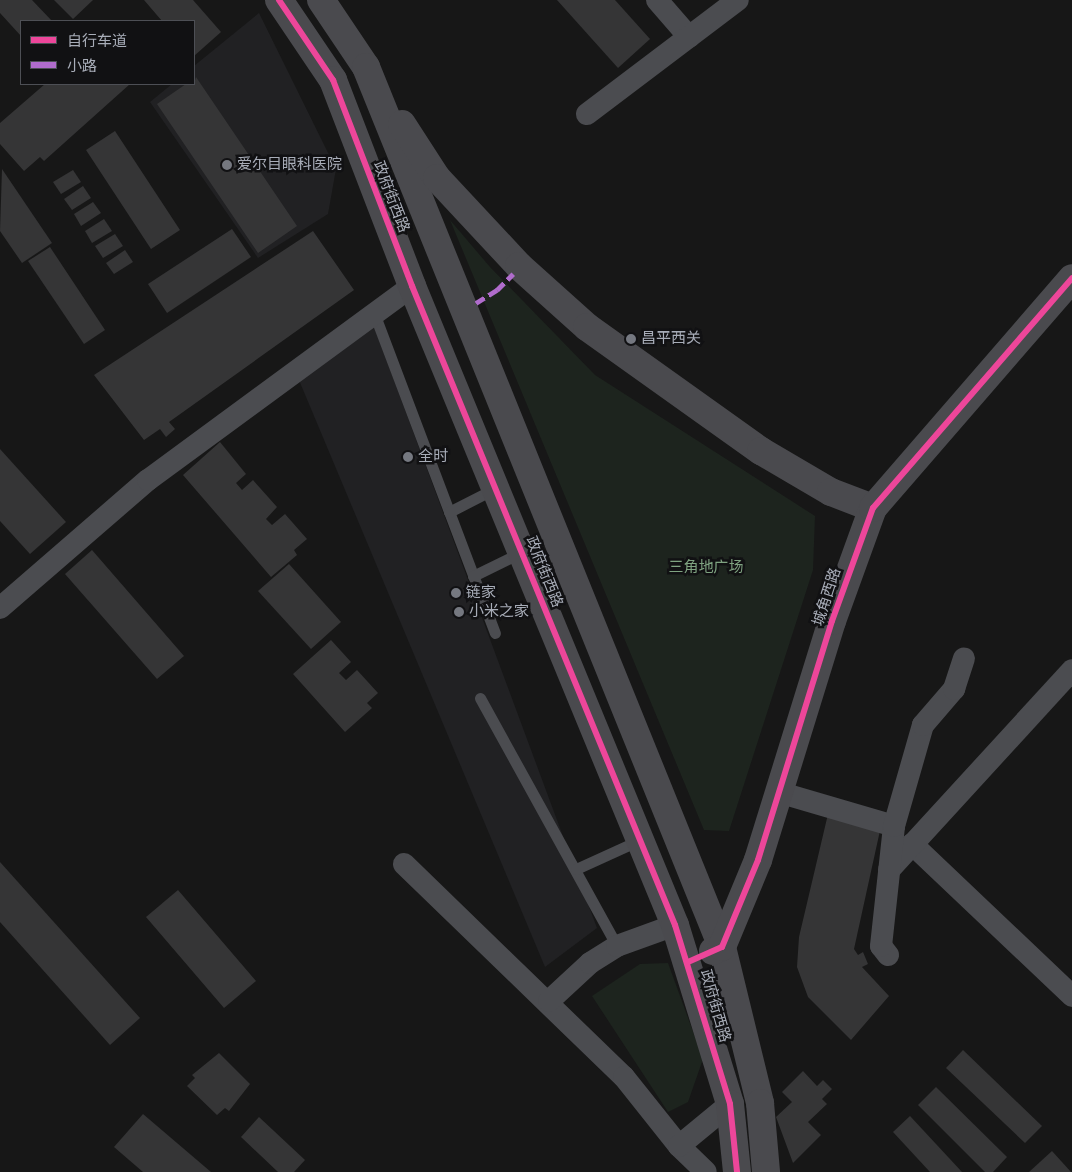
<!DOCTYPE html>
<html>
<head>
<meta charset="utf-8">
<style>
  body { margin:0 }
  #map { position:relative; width:1072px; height:1172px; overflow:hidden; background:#171717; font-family:Figtree,"Noto Sans SC",sans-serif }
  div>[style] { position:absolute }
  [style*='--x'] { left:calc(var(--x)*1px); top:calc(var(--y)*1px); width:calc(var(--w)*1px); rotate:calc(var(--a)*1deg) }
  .built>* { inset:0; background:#212123 }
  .green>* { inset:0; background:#1d241e }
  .building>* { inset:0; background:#353536 }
  .lane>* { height:11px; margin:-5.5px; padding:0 5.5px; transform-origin:5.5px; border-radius:5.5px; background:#4b4c50 }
  .street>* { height:22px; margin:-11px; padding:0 11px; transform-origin:11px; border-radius:11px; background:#4b4c50 }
  .secondary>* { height:28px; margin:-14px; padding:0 14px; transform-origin:14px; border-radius:14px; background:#4a4a4e }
  .quiet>* { height:5px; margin-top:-2.5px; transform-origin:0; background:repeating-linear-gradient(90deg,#b06ccc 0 10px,transparent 0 15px) }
  .cycleway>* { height:6px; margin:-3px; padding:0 3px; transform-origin:3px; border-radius:3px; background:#ed469a }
  .dots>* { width:14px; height:14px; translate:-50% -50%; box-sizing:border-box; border:2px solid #111113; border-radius:50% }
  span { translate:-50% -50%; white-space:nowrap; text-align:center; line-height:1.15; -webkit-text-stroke:5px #111113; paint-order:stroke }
  .poi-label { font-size:15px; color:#a8adb8 }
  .left { translate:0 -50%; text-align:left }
  .street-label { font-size:15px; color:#a8adb8 }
  .park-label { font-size:15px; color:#7fa381 }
  .legend { position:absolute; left:20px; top:20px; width:175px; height:65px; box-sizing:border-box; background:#111113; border:1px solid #4d4f55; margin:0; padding:6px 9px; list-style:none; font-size:15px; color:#a8adb8 }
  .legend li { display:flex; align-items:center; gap:10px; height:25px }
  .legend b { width:25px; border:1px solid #4d4f55 }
</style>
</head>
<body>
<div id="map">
  <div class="built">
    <div style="clip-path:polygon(259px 13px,336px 169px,328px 214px,258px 258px,150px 102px,172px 84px,194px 84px,194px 66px)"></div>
    <div style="clip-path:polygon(374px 326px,597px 928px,545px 967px,296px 373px)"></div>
  </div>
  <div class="green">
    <div style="clip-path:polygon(450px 220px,490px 267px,595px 375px,815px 516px,813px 570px,729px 831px,704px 830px)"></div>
    <div style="clip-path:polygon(668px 963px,703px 1059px,688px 1102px,668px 1112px,592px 996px,640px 964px)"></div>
  </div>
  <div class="building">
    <div style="clip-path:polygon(0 0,32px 0,52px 21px,21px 21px,21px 36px,0 13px)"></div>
    <div style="clip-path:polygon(54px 0,93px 0,73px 19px)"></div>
    <div style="clip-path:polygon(144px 0,193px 0,221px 32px,194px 56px,194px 21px,162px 21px)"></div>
    <div style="clip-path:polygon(557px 0,615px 0,650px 39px,618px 68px)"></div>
    <div style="clip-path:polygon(196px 77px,297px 226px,258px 253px,157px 104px,186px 84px,194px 84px)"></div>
    <div style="clip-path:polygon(45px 84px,130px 84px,44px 161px,40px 157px,24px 171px,0 144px,0 123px)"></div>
    <div style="clip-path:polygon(115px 131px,180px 230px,151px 249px,86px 150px)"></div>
    <div style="clip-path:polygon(2px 169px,52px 243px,22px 263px,0 231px)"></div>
    <div style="clip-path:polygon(73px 170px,81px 182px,61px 194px,53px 182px)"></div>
    <div style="clip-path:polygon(83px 186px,91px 198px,72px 210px,64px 199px)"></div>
    <div style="clip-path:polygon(93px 202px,101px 213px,81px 226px,74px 214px)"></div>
    <div style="clip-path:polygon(104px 219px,112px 231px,92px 243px,85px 231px)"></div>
    <div style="clip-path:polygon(232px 229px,251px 257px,167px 313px,148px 284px)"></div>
    <div style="clip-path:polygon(313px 231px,354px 290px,169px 422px,175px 429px,166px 437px,160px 429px,144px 440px,94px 375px)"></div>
    <div style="clip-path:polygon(115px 234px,123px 246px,103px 258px,95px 246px)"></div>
    <div style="clip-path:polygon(50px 247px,105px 330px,84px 344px,28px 261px)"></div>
    <div style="clip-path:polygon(125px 250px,133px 262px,114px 274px,106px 263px)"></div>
    <div style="clip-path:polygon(220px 442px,246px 474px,236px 483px,242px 490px,253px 480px,277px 507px,266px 519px,272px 525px,285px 514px,307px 539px,294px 550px,297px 555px,271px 577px,183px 475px)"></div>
    <div style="clip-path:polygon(0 449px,66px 522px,30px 554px,0 521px)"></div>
    <div style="clip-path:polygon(92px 550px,184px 656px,157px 679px,65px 574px)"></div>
    <div style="clip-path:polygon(289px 564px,341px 622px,311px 649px,258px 591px)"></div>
    <div style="clip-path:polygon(331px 640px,351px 662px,339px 673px,346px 680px,357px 670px,378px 693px,367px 703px,372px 708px,345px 732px,293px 674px)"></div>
    <div style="clip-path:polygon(828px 814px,881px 826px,854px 949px,858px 955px,863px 952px,868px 964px,862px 967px,889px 996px,851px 1040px,808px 997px,797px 967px,799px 937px)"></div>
    <div style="clip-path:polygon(0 862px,140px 1018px,110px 1045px,0 922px)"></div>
    <div style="clip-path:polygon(178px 890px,256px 981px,224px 1008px,146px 917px)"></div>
    <div style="clip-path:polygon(963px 1050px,1042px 1126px,1025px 1143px,946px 1068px)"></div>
    <div style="clip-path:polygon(219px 1053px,250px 1084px,229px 1111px,225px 1108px,217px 1115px,187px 1086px,195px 1078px,192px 1075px)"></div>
    <div style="clip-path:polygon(803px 1071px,817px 1086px,823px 1080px,832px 1089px,822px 1099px,827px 1104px,808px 1122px,821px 1135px,793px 1163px,776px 1117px,792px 1102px,782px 1092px)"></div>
    <div style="clip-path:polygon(936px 1087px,1007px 1157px,993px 1172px,985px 1172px,918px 1105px)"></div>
    <div style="clip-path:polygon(143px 1114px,211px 1172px,143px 1172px,114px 1147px)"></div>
    <div style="clip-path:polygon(910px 1116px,962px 1172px,930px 1172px,893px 1132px)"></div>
    <div style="clip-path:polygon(259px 1117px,305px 1160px,294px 1172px,278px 1172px,241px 1137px)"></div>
    <div style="clip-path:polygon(1052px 1151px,1071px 1172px,1029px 1172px)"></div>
  </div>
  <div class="lane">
    <div style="--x:374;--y:313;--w:342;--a:69.3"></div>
    <div style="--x:449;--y:512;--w:53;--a:-27.1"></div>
    <div style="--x:473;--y:576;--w:55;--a:-26.1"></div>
    <div style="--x:480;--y:698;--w:283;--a:61.1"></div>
    <div style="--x:576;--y:869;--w:70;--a:-24.4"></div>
  </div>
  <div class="street">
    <div style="--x:657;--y:0;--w:49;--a:49.1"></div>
    <div style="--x:587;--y:114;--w:189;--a:-37.1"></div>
    <div style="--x:0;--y:608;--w:196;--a:-40.9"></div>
    <div style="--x:148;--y:480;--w:328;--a:-36.3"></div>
    <div style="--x:778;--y:792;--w:121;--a:16.3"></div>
    <div style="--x:912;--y:844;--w:221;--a:43.5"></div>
    <div style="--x:404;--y:864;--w:306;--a:44.1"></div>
    <div style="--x:624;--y:1077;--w:88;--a:51.4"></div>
    <div style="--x:679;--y:1146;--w:37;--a:44"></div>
    <div style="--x:889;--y:870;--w:271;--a:-47.5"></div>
    <div style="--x:888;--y:955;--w:11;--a:-128"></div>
    <div style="--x:881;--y:946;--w:121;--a:-83.8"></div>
    <div style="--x:894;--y:826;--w:105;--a:-74"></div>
    <div style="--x:923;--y:725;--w:48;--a:-49.3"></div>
    <div style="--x:954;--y:689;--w:32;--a:-72"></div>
    <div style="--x:549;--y:1001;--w:56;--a:-42.8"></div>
    <div style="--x:590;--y:963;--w:32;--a:-32"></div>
    <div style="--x:617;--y:946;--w:62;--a:-19.9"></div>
    <div style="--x:679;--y:1146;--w:66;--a:-39.5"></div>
  </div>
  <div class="secondary">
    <div style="--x:279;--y:0;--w:97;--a:56"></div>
    <div style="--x:333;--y:80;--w:221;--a:69"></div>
    <div style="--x:412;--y:286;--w:691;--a:67.63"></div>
    <div style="--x:675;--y:925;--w:187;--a:72.9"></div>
    <div style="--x:730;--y:1104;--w:68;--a:84.1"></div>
    <div style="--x:321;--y:0;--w:81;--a:56.1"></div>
    <div style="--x:366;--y:67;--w:949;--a:67.97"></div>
    <div style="--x:722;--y:947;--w:161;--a:76.3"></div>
    <div style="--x:760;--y:1103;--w:69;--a:85"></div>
    <div style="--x:402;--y:124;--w:64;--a:57.1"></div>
    <div style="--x:437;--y:178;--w:120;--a:47"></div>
    <div style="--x:519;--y:266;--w:91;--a:41.9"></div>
    <div style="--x:587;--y:327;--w:214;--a:35.5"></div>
    <div style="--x:761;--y:451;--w:81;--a:30.4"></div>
    <div style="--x:831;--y:492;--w:45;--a:20.9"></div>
    <div style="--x:713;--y:951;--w:10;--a:-24"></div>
    <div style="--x:722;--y:947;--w:94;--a:-67.5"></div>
    <div style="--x:758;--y:860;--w:250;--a:-72.8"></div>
    <div style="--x:832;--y:621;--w:120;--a:-70.1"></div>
    <div style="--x:873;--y:508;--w:304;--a:-49.1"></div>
  </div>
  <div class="quiet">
    <div style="--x:476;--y:303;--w:25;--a:-32"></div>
    <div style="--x:497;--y:290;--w:23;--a:-45"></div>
  </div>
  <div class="cycleway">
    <div style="--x:279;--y:0;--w:97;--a:56"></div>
    <div style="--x:333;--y:80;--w:221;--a:69"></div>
    <div style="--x:412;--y:286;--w:691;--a:67.63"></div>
    <div style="--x:675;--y:925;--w:187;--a:72.9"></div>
    <div style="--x:730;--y:1104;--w:68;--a:84.1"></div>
    <div style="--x:688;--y:962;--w:37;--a:-24"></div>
    <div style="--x:722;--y:947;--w:94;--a:-67.5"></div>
    <div style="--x:758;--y:860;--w:250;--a:-72.8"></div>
    <div style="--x:832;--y:621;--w:120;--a:-70.1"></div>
    <div style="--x:873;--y:508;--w:304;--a:-49.1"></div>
  </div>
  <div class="dots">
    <div style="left:227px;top:165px;background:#757880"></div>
    <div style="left:631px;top:339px;background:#757880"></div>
    <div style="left:408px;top:457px;background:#757880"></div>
    <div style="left:456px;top:593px;background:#757880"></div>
    <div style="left:459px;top:612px;background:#757880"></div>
  </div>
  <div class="poi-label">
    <span class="left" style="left:237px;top:165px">爱尔目眼科医院</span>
    <span class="left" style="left:641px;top:339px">昌平西关</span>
    <span class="left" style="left:418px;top:457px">全时</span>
    <span class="left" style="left:466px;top:593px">链家</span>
    <span class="left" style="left:469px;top:612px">小米之家</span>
  </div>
  <div class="street-label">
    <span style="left:391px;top:197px;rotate:69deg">政府街西路</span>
    <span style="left:544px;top:572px;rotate:68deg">政府街西路</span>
    <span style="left:827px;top:597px;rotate:-72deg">城角西路</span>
    <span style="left:715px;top:1006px;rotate:74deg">政府街西路</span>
  </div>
  <div class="park-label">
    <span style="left:706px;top:568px">三角地广场</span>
  </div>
  <ul class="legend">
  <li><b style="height:6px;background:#ed469a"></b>自行车道</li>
  <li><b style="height:6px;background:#b06ccc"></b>小路</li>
  </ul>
</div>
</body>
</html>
